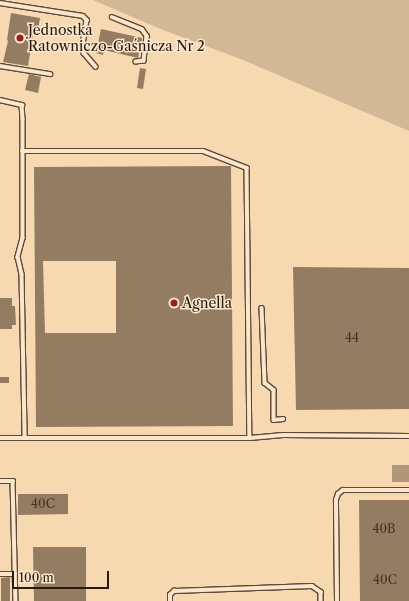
<!DOCTYPE html>
<html>
<head>
<meta charset="utf-8">
<style>
  body { margin:0 }
  #map { position:relative; width:409px; height:601px; overflow:hidden; background:#f6d8b1; font-family:"Libre Caslon Text",serif }
  div>[style] { position:absolute }
  [style*='--x'] { left:calc(var(--x)*1px); top:calc(var(--y)*1px); width:calc(var(--w)*1px); rotate:calc(var(--a)*1deg) }
  .green>* { inset:0; background:#d3b895 }
  .water>* { inset:0; background:#b19779 }
  .building>* { inset:0; background:#947c62 }
  .roads { filter:drop-shadow(1px 0 #5d4936) drop-shadow(-1px 0 #5d4936) drop-shadow(0 1px #5d4936) drop-shadow(0 -1px #5d4936) }
  .service>* { height:3.5px; margin:-1.75px; padding:0 1.75px; transform-origin:1.75px; border-radius:1.75px; background:#f9e6cc }
  .dots>* { width:11px; height:11px; translate:-50% -50%; box-sizing:border-box; border:2px solid #f9e6cc; border-radius:50% }
  span { translate:-50% -50%; white-space:nowrap; text-align:center; line-height:1.15; -webkit-text-stroke:3px #f9e6cc; paint-order:stroke }
  .number-label { font-size:12px; color:#443222 }
  .number-label span { -webkit-text-stroke-width:0 }
  .poi-label { font-size:14px; color:#2a190d }
  .left { translate:0 -50%; text-align:left }
  .scale { position:absolute; left:12px; top:571px; width:97px; height:18px; box-sizing:border-box; border:2px solid #2a190d; border-top:0; padding-left:5px; font-size:12px; line-height:14px; white-space:nowrap; color:#2a190d; -webkit-text-stroke:3px #f9e6cc; paint-order:stroke }
</style>
</head>
<body>
<div id="map">
  <div class="green">
    <div style="clip-path:polygon(93px 0,409px 0,409px 131px,243px 60px,158px 28px)"></div>
  </div>
  <div class="water">
    <div style="clip-path:polygon(392px 465px,409px 465px,409px 482px,392px 482px)"></div>
  </div>
  <div class="building">
    <div style="clip-path:polygon(11px 13px,40px 18px,37px 36px,33px 35px,28px 66px,3px 62px,8px 41px,7px 40px)"></div>
    <div style="clip-path:polygon(101px 29px,142px 38px,138px 58px,104px 50px,103px 55px,96px 53px)"></div>
    <div style="clip-path:polygon(140px 68px,146px 69px,143px 89px,137px 88px)"></div>
    <div style="clip-path:polygon(29px 74px,41px 77px,38px 93px,25px 90px)"></div>
    <div style="clip-path:polygon(evenodd,231px 166px,233px 426px,36px 427px,34px 167px,231px 166px,43px 261px,116px 261px,116px 333px,45px 333px,43px 261px)"></div>
    <div style="clip-path:polygon(293px 267px,409px 268px,409px 409px,296px 410px)"></div>
    <div style="clip-path:polygon(0 298px,12px 298px,12px 306px,15px 306px,16px 325px,12px 325px,12px 329px,0 329px)"></div>
    <div style="clip-path:polygon(0 377px,9px 377px,9px 383px,0 383px)"></div>
    <div style="clip-path:polygon(18px 494px,68px 494px,68px 514px,18px 515px)"></div>
    <div style="clip-path:polygon(359px 500px,409px 500px,409px 601px,360px 601px)"></div>
    <div style="clip-path:polygon(33px 547px,86px 547px,86px 601px,34px 601px)"></div>
    <div style="clip-path:polygon(10px 577px,10px 601px,1px 601px,1px 578px)"></div>
  </div>
  <div class="roads">
    <div class="service">
      <div style="--x:0;--y:3;--w:84;--a:8.9"></div>
      <div style="--x:83;--y:16;--w:6;--a:45"></div>
      <div style="--x:87;--y:20;--w:26;--a:99"></div>
      <div style="--x:83;--y:46;--w:7;--a:82"></div>
      <div style="--x:84;--y:53;--w:18;--a:49"></div>
      <div style="--x:112;--y:17;--w:32;--a:22"></div>
      <div style="--x:142;--y:29;--w:9;--a:54"></div>
      <div style="--x:147;--y:36;--w:25;--a:97"></div>
      <div style="--x:144;--y:61;--w:8;--a:173"></div>
      <div style="--x:0;--y:66;--w:51;--a:9.1"></div>
      <div style="--x:0;--y:100;--w:23;--a:13"></div>
      <div style="--x:22;--y:105;--w:14;--a:86"></div>
      <div style="--x:23;--y:119;--w:119;--a:90"></div>
      <div style="--x:23;--y:238;--w:20;--a:105"></div>
      <div style="--x:18;--y:257;--w:17;--a:77"></div>
      <div style="--x:22;--y:274;--w:163;--a:88.9"></div>
      <div style="--x:22;--y:151;--w:181;--a:0"></div>
      <div style="--x:203;--y:151;--w:47;--a:21.1"></div>
      <div style="--x:247;--y:168;--w:270;--a:89.4"></div>
      <div style="--x:262;--y:308;--w:75;--a:87.7"></div>
      <div style="--x:265;--y:383;--w:11;--a:38"></div>
      <div style="--x:274;--y:390;--w:30;--a:90"></div>
      <div style="--x:274;--y:420;--w:9;--a:-6"></div>
      <div style="--x:0;--y:438;--w:250;--a:0"></div>
      <div style="--x:250;--y:438;--w:33;--a:-5"></div>
      <div style="--x:283;--y:435;--w:126;--a:0.5"></div>
      <div style="--x:0;--y:481;--w:13;--a:0"></div>
      <div style="--x:13;--y:481;--w:120;--a:88.6"></div>
      <div style="--x:0;--y:574;--w:15;--a:0"></div>
      <div style="--x:170;--y:601;--w:6;--a:-90"></div>
      <div style="--x:170;--y:595;--w:6;--a:-45"></div>
      <div style="--x:174;--y:591;--w:138;--a:-2.1"></div>
      <div style="--x:312;--y:586;--w:11;--a:34"></div>
      <div style="--x:321;--y:592;--w:9;--a:90"></div>
      <div style="--x:337;--y:601;--w:101;--a:-90.6"></div>
      <div style="--x:336;--y:500;--w:6;--a:-72"></div>
      <div style="--x:338;--y:494;--w:6;--a:-39"></div>
      <div style="--x:343;--y:490;--w:66;--a:0"></div>
    </div>
  </div>
  <div class="dots">
    <div style="left:20px;top:38px;background:#8f2418"></div>
    <div style="left:174px;top:303px;background:#8f2418"></div>
  </div>
  <div class="number-label">
    <span style="left:352px;top:338px">44</span>
    <span style="left:43px;top:504px">40C</span>
    <span style="left:384px;top:529px">40B</span>
    <span style="left:385px;top:580px">40C</span>
  </div>
  <div class="poi-label">
    <span class="left" style="left:28px;top:38px">Jednostka<br>Ratowniczo-Gaśnicza Nr 2</span>
    <span class="left" style="left:182px;top:303px">Agnella</span>
  </div>
  <div class="scale">100 m</div>
</div>
</body>
</html>
